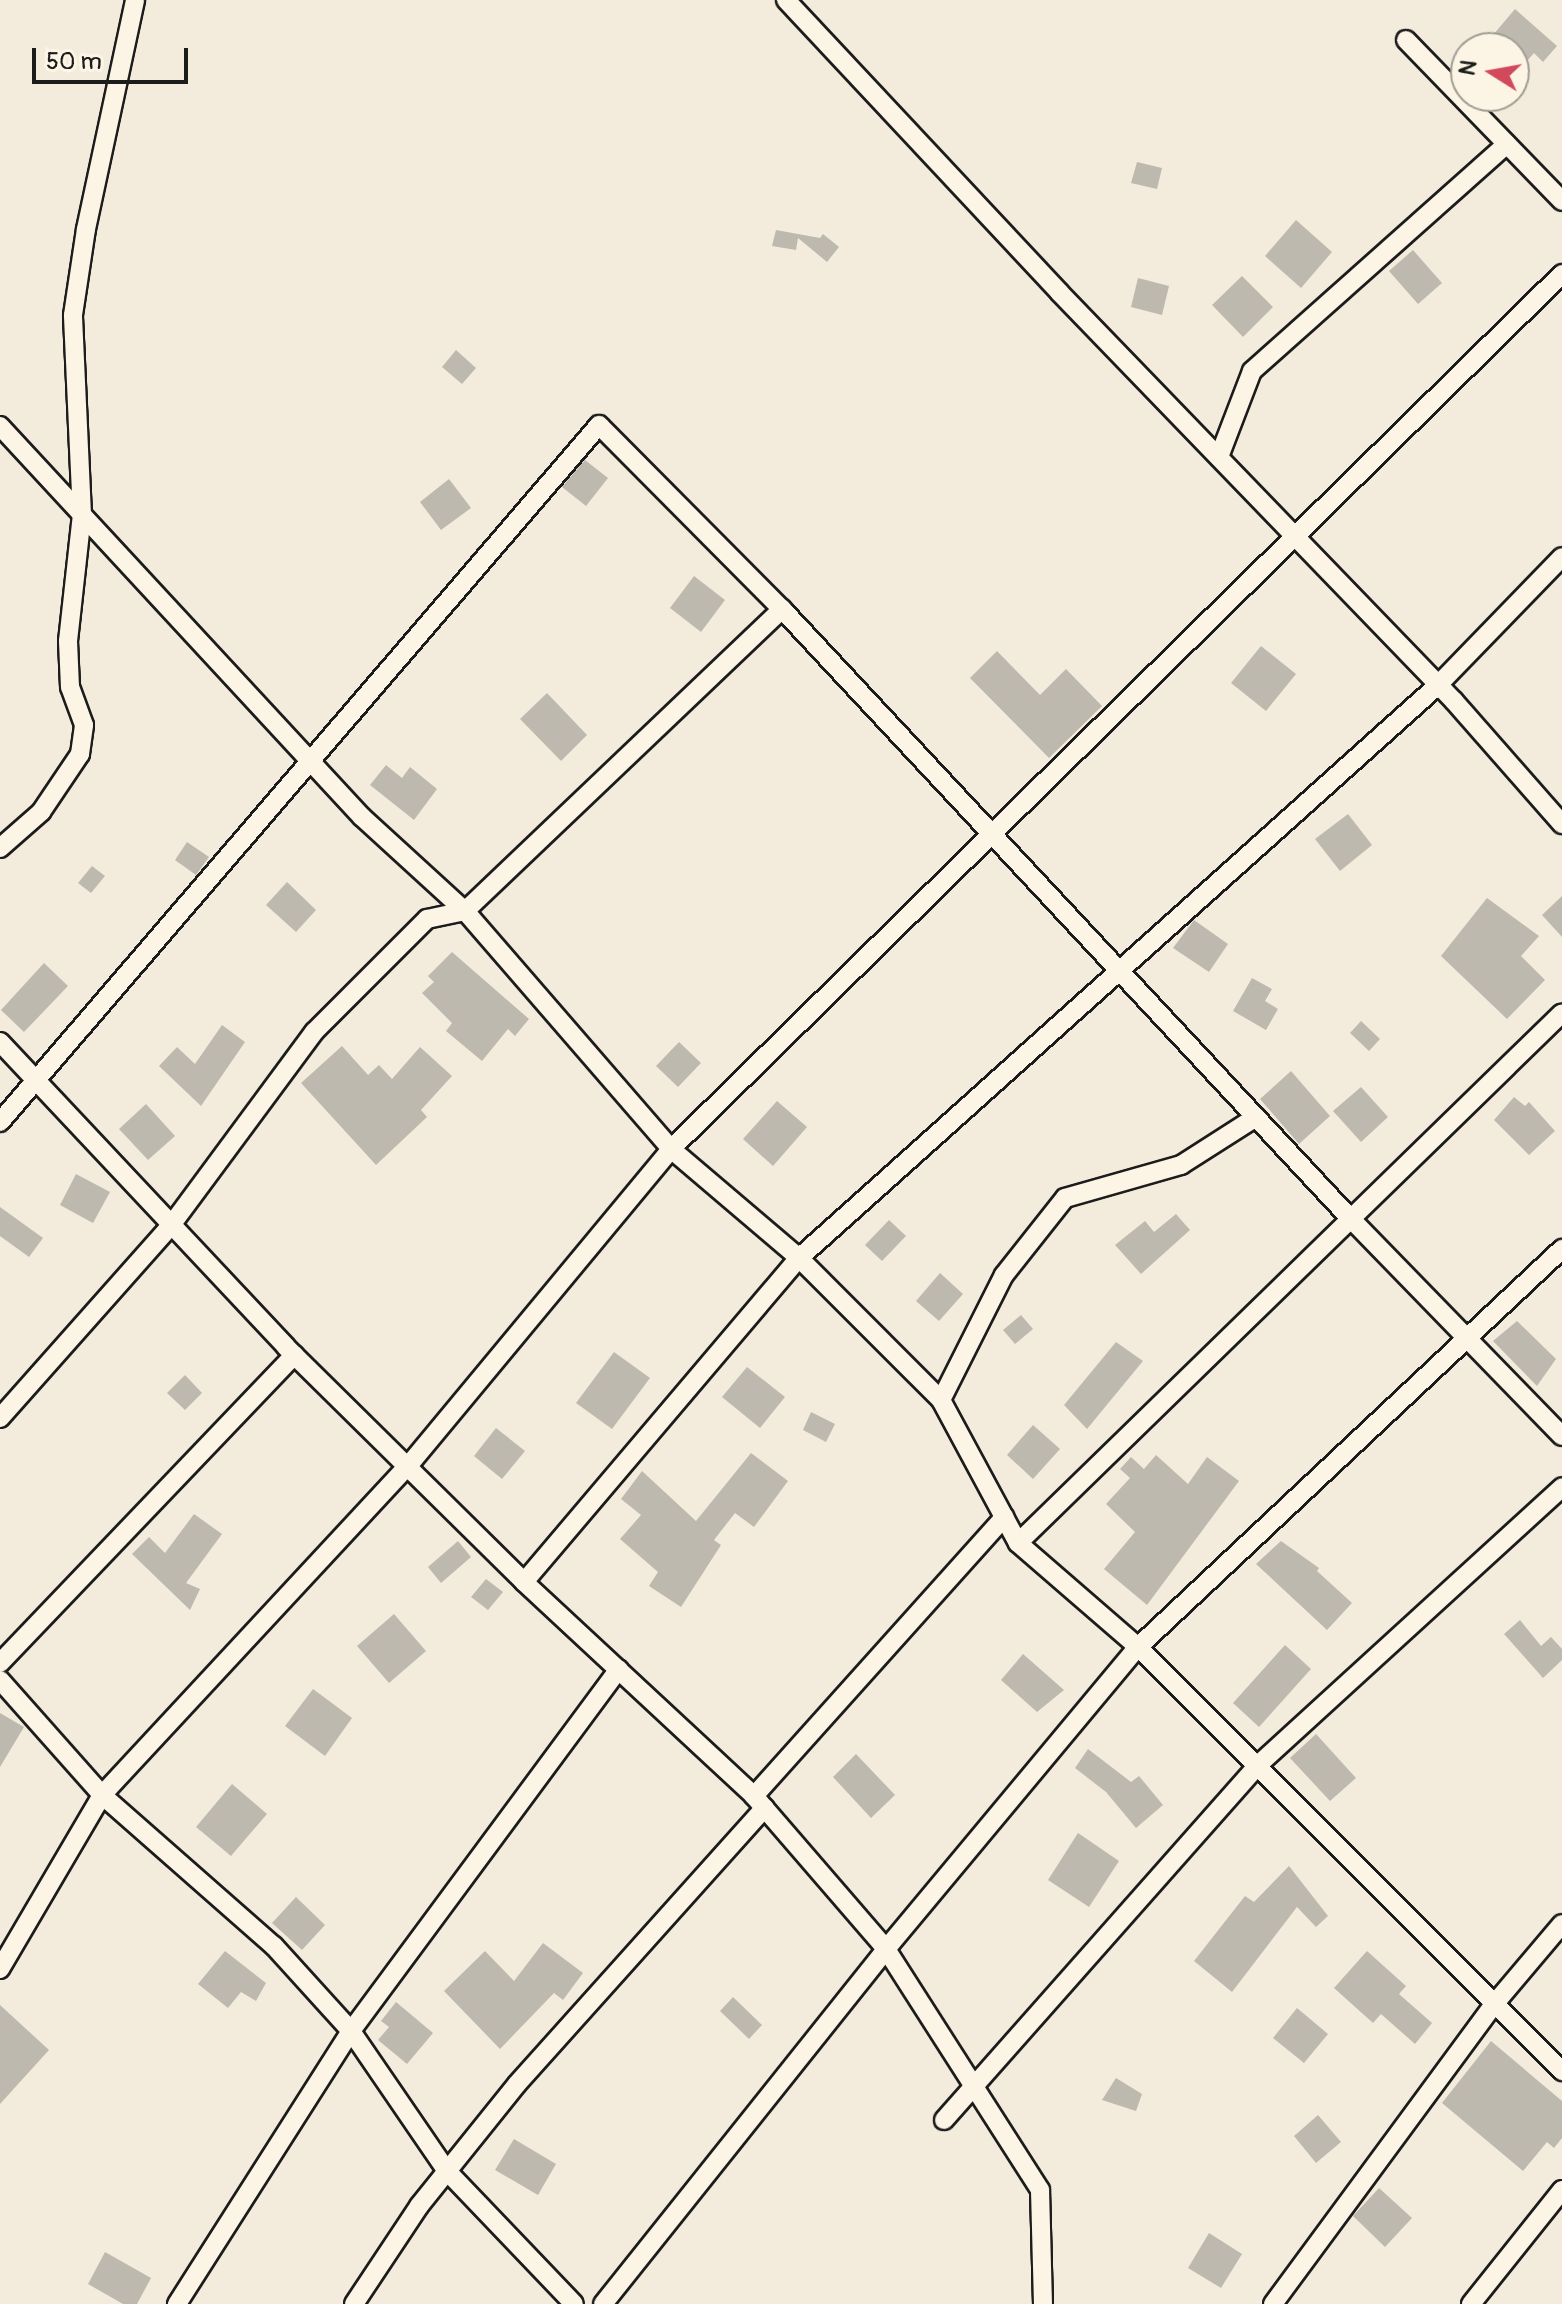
<!DOCTYPE html>
<html>
<head>
<meta charset="utf-8">
<style>
  body { margin:0 }
  #map { position:relative; width:1562px; height:2304px; overflow:hidden; background:#f3ecdd; font-family:Pangolin,sans-serif }
  div>[style] { position:absolute }
  [style*='--x'] { left:calc(var(--x)*1px); top:calc(var(--y)*1px); width:calc(var(--w)*1px); rotate:calc(var(--a)*1deg) }
  .building>* { inset:0; background:#beb9ae }
  .roads { filter:drop-shadow(2px 0 #1c1c1c) drop-shadow(-2px 0 #1c1c1c) drop-shadow(0 2px #1c1c1c) drop-shadow(0 -2px #1c1c1c) }
  .minor>* { height:18px; margin:-9px; padding:0 9px; transform-origin:9px; border-radius:9px; background:#fcf5e5 }
  span { translate:-50% -50%; white-space:nowrap; text-align:center; line-height:1.15; -webkit-text-stroke:6px #fcf5e5; paint-order:stroke }
  .north { position:absolute; left:1450px; top:32px; width:80px; height:80px; box-sizing:border-box; background:#fcf5e5; border:2px solid #a29e95; border-radius:50%; rotate:281deg; font-size:22px; font-weight:700; line-height:32px; text-align:center; color:#1c1c1c }
  .north::after { content:''; display:block; margin:auto; width:28px; height:36px; background:#d1495b; clip-path:polygon(50% 0,100% 100%,50% 72%,0 100%) }
  .scale { position:absolute; left:32px; top:48px; width:156px; height:36px; box-sizing:border-box; border:4px solid #1c1c1c; border-top:0; padding-left:10px; font-size:24px; line-height:28px; white-space:nowrap; color:#1c1c1c; -webkit-text-stroke:6px #fcf5e5; paint-order:stroke }
</style>
</head>
<body>
<div id="map">
  <div class="building">
    <div style="clip-path:polygon(1515px 9px,1557px 46px,1543px 62px,1534px 53px,1514px 76px,1514px 48px,1482px 48px)"></div>
    <div style="clip-path:polygon(1137px 162px,1162px 168px,1157px 189px,1131px 183px)"></div>
    <div style="clip-path:polygon(1296px 220px,1332px 252px,1301px 288px,1265px 256px)"></div>
    <div style="clip-path:polygon(776px 230px,820px 238px,823px 234px,839px 247px,827px 262px,798px 238px,796px 250px,772px 246px)"></div>
    <div style="clip-path:polygon(1413px 250px,1442px 283px,1418px 304px,1389px 271px)"></div>
    <div style="clip-path:polygon(1242px 276px,1273px 307px,1243px 337px,1212px 305px)"></div>
    <div style="clip-path:polygon(1138px 278px,1169px 286px,1162px 315px,1131px 307px)"></div>
    <div style="clip-path:polygon(456px 350px,476px 368px,462px 384px,442px 367px)"></div>
    <div style="clip-path:polygon(585px 460px,608px 478px,586px 506px,562px 487px)"></div>
    <div style="clip-path:polygon(449px 479px,471px 508px,441px 530px,420px 502px)"></div>
    <div style="clip-path:polygon(694px 576px,725px 600px,701px 632px,670px 608px)"></div>
    <div style="clip-path:polygon(1261px 646px,1296px 674px,1266px 711px,1231px 683px)"></div>
    <div style="clip-path:polygon(997px 651px,1040px 695px,1066px 669px,1102px 706px,1049px 758px,970px 678px)"></div>
    <div style="clip-path:polygon(547px 693px,587px 735px,561px 761px,520px 719px)"></div>
    <div style="clip-path:polygon(386px 765px,402px 778px,410px 767px,437px 789px,414px 820px,370px 785px)"></div>
    <div style="clip-path:polygon(1348px 814px,1372px 845px,1340px 871px,1315px 839px)"></div>
    <div style="clip-path:polygon(187px 842px,209px 857px,196px 875px,175px 860px)"></div>
    <div style="clip-path:polygon(92px 866px,105px 876px,91px 893px,78px 883px)"></div>
    <div style="clip-path:polygon(287px 882px,316px 910px,296px 932px,266px 905px)"></div>
    <div style="clip-path:polygon(1562px 896px,1562px 937px,1542px 915px)"></div>
    <div style="clip-path:polygon(1487px 898px,1539px 936px,1521px 956px,1545px 980px,1507px 1019px,1441px 956px)"></div>
    <div style="clip-path:polygon(1194px 920px,1228px 944px,1209px 972px,1173px 948px)"></div>
    <div style="clip-path:polygon(452px 952px,529px 1019px,515px 1036px,508px 1029px,482px 1061px,446px 1031px,452px 1023px,422px 993px,434px 982px,428px 976px)"></div>
    <div style="clip-path:polygon(44px 963px,68px 986px,24px 1032px,1px 1010px)"></div>
    <div style="clip-path:polygon(1252px 978px,1272px 989px,1265px 1001px,1278px 1009px,1266px 1030px,1233px 1011px)"></div>
    <div style="clip-path:polygon(1361px 1021px,1380px 1039px,1369px 1051px,1350px 1033px)"></div>
    <div style="clip-path:polygon(222px 1025px,245px 1042px,201px 1106px,159px 1066px,177px 1047px,195px 1064px)"></div>
    <div style="clip-path:polygon(679px 1042px,701px 1063px,678px 1087px,656px 1066px)"></div>
    <div style="clip-path:polygon(342px 1046px,368px 1075px,379px 1065px,392px 1079px,420px 1047px,452px 1076px,421px 1110px,427px 1117px,376px 1165px,301px 1083px)"></div>
    <div style="clip-path:polygon(1291px 1071px,1330px 1116px,1299px 1144px,1260px 1099px)"></div>
    <div style="clip-path:polygon(1361px 1087px,1388px 1117px,1361px 1142px,1333px 1111px)"></div>
    <div style="clip-path:polygon(1514px 1097px,1525px 1106px,1529px 1102px,1555px 1131px,1529px 1155px,1494px 1120px)"></div>
    <div style="clip-path:polygon(777px 1101px,807px 1127px,773px 1166px,743px 1139px)"></div>
    <div style="clip-path:polygon(146px 1104px,175px 1136px,148px 1160px,119px 1129px)"></div>
    <div style="clip-path:polygon(76px 1174px,110px 1192px,93px 1223px,60px 1205px)"></div>
    <div style="clip-path:polygon(0 1207px,43px 1238px,29px 1257px,0 1236px)"></div>
    <div style="clip-path:polygon(1176px 1214px,1190px 1230px,1141px 1274px,1115px 1245px,1145px 1221px,1154px 1232px)"></div>
    <div style="clip-path:polygon(889px 1220px,906px 1236px,882px 1261px,865px 1245px)"></div>
    <div style="clip-path:polygon(940px 1273px,963px 1294px,939px 1321px,916px 1301px)"></div>
    <div style="clip-path:polygon(1021px 1315px,1033px 1329px,1015px 1344px,1003px 1330px)"></div>
    <div style="clip-path:polygon(1517px 1321px,1556px 1359px,1537px 1386px,1493px 1341px)"></div>
    <div style="clip-path:polygon(1116px 1342px,1143px 1361px,1087px 1429px,1064px 1405px)"></div>
    <div style="clip-path:polygon(614px 1352px,650px 1378px,612px 1429px,576px 1403px)"></div>
    <div style="clip-path:polygon(747px 1367px,785px 1397px,760px 1428px,722px 1397px)"></div>
    <div style="clip-path:polygon(185px 1375px,202px 1393px,185px 1410px,167px 1393px)"></div>
    <div style="clip-path:polygon(811px 1412px,835px 1424px,826px 1442px,803px 1430px)"></div>
    <div style="clip-path:polygon(1033px 1425px,1060px 1449px,1033px 1479px,1007px 1455px)"></div>
    <div style="clip-path:polygon(496px 1428px,525px 1451px,502px 1479px,474px 1456px)"></div>
    <div style="clip-path:polygon(751px 1453px,788px 1481px,754px 1527px,735px 1513px,714px 1540px,721px 1545px,681px 1607px,649px 1586px,658px 1572px,620px 1539px,641px 1515px,621px 1499px,642px 1471px,696px 1521px)"></div>
    <div style="clip-path:polygon(1156px 1455px,1188px 1484px,1207px 1457px,1239px 1481px,1147px 1605px,1104px 1569px,1135px 1532px,1106px 1504px,1130px 1478px,1120px 1469px,1131px 1457px,1144px 1469px)"></div>
    <div style="clip-path:polygon(194px 1514px,222px 1534px,186px 1583px,200px 1589px,190px 1610px,132px 1554px,149px 1537px,165px 1553px)"></div>
    <div style="clip-path:polygon(458px 1541px,471px 1557px,441px 1583px,428px 1567px)"></div>
    <div style="clip-path:polygon(1281px 1541px,1319px 1568px,1317px 1571px,1352px 1603px,1327px 1630px,1256px 1564px)"></div>
    <div style="clip-path:polygon(486px 1579px,503px 1592px,488px 1610px,471px 1597px)"></div>
    <div style="clip-path:polygon(394px 1614px,426px 1651px,389px 1683px,357px 1646px)"></div>
    <div style="clip-path:polygon(1520px 1620px,1541px 1646px,1551px 1637px,1562px 1649px,1562px 1660px,1543px 1678px,1504px 1634px)"></div>
    <div style="clip-path:polygon(1285px 1645px,1311px 1669px,1259px 1727px,1233px 1703px)"></div>
    <div style="clip-path:polygon(1023px 1654px,1064px 1690px,1037px 1712px,1001px 1680px)"></div>
    <div style="clip-path:polygon(313px 1689px,352px 1718px,325px 1756px,285px 1726px)"></div>
    <div style="clip-path:polygon(0 1713px,24px 1727px,0 1767px)"></div>
    <div style="clip-path:polygon(1316px 1734px,1356px 1778px,1330px 1801px,1290px 1758px)"></div>
    <div style="clip-path:polygon(1088px 1749px,1131px 1782px,1139px 1776px,1163px 1805px,1136px 1828px,1106px 1792px,1075px 1768px)"></div>
    <div style="clip-path:polygon(856px 1754px,895px 1795px,871px 1818px,833px 1777px)"></div>
    <div style="clip-path:polygon(232px 1784px,267px 1814px,231px 1856px,196px 1827px)"></div>
    <div style="clip-path:polygon(1078px 1833px,1119px 1861px,1089px 1907px,1048px 1880px)"></div>
    <div style="clip-path:polygon(1289px 1866px,1328px 1916px,1316px 1927px,1297px 1907px,1232px 1992px,1194px 1961px,1245px 1896px,1254px 1902px)"></div>
    <div style="clip-path:polygon(296px 1897px,325px 1925px,302px 1950px,272px 1923px)"></div>
    <div style="clip-path:polygon(543px 1943px,583px 1973px,563px 2000px,554px 1993px,500px 2049px,444px 1991px,485px 1951px,514px 1981px)"></div>
    <div style="clip-path:polygon(225px 1951px,266px 1983px,256px 2001px,241px 1992px,228px 2008px,198px 1984px)"></div>
    <div style="clip-path:polygon(1367px 1951px,1406px 1986px,1399px 1994px,1432px 2023px,1415px 2044px,1381px 2014px,1373px 2023px,1334px 1988px)"></div>
    <div style="clip-path:polygon(733px 1997px,762px 2025px,749px 2039px,720px 2011px)"></div>
    <div style="clip-path:polygon(396px 2002px,433px 2033px,407px 2064px,378px 2040px,389px 2027px,381px 2021px)"></div>
    <div style="clip-path:polygon(0 2005px,49px 2050px,0 2104px)"></div>
    <div style="clip-path:polygon(1297px 2008px,1328px 2034px,1304px 2063px,1273px 2038px)"></div>
    <div style="clip-path:polygon(1491px 2041px,1562px 2101px,1562px 2138px,1554px 2148px,1547px 2142px,1523px 2171px,1442px 2103px)"></div>
    <div style="clip-path:polygon(1116px 2078px,1142px 2094px,1136px 2111px,1102px 2100px)"></div>
    <div style="clip-path:polygon(1318px 2115px,1341px 2142px,1316px 2163px,1294px 2136px)"></div>
    <div style="clip-path:polygon(514px 2139px,556px 2164px,538px 2195px,495px 2170px)"></div>
    <div style="clip-path:polygon(1379px 2188px,1412px 2218px,1385px 2247px,1353px 2216px)"></div>
    <div style="clip-path:polygon(1209px 2233px,1242px 2254px,1221px 2288px,1188px 2268px)"></div>
    <div style="clip-path:polygon(105px 2252px,151px 2278px,137px 2304px,123px 2304px,88px 2284px)"></div>
  </div>
  <div class="roads">
    <div class="minor">
      <div style="--x:786;--y:0;--w:400;--a:46.9"></div>
      <div style="--x:1059;--y:292;--w:569;--a:46"></div>
      <div style="--x:1454;--y:701;--w:164;--a:48.7"></div>
      <div style="--x:1406;--y:40;--w:224;--a:45.9"></div>
      <div style="--x:0;--y:426;--w:533;--a:47.21"></div>
      <div style="--x:362;--y:817;--w:139;--a:42.4"></div>
      <div style="--x:465;--y:911;--w:315;--a:49.1"></div>
      <div style="--x:671;--y:1149;--w:168;--a:40.4"></div>
      <div style="--x:799;--y:1258;--w:201;--a:45"></div>
      <div style="--x:941;--y:1400;--w:162;--a:61.7"></div>
      <div style="--x:1018;--y:1543;--w:159;--a:40.9"></div>
      <div style="--x:1138;--y:1647;--w:600;--a:45"></div>
      <div style="--x:1219;--y:457;--w:92;--a:-69"></div>
      <div style="--x:1252;--y:371;--w:341;--a:-41.7"></div>
      <div style="--x:0;--y:848;--w:55;--a:-41.3"></div>
      <div style="--x:41;--y:812;--w:70;--a:-56.1"></div>
      <div style="--x:80;--y:754;--w:29;--a:-82"></div>
      <div style="--x:84;--y:725;--w:40;--a:-110.2"></div>
      <div style="--x:70;--y:687;--w:46;--a:-92.5"></div>
      <div style="--x:68;--y:641;--w:127;--a:-83.7"></div>
      <div style="--x:82;--y:515;--w:200;--a:-92.6"></div>
      <div style="--x:73;--y:315;--w:87;--a:-81.4"></div>
      <div style="--x:86;--y:229;--w:234;--a:-77.9"></div>
      <div style="--x:0;--y:1042;--w:418;--a:46.8"></div>
      <div style="--x:286;--y:1347;--w:334;--a:44.6"></div>
      <div style="--x:524;--y:1582;--w:314;--a:42.9"></div>
      <div style="--x:754;--y:1796;--w:202;--a:49.2"></div>
      <div style="--x:886;--y:1949;--w:286;--a:57.4"></div>
      <div style="--x:1040;--y:2190;--w:114;--a:88.5"></div>
      <div style="--x:0;--y:1122;--w:919;--a:-49.32"></div>
      <div style="--x:599;--y:425;--w:260;--a:45.2"></div>
      <div style="--x:782;--y:609;--w:833;--a:47"></div>
      <div style="--x:1350;--y:1218;--w:304;--a:45.8"></div>
      <div style="--x:941;--y:1400;--w:140;--a:-63.3"></div>
      <div style="--x:1004;--y:1275;--w:98;--a:-51.6"></div>
      <div style="--x:1065;--y:1198;--w:121;--a:-15.9"></div>
      <div style="--x:1181;--y:1165;--w:89;--a:-32.6"></div>
      <div style="--x:0;--y:1418;--w:259;--a:-48.4"></div>
      <div style="--x:172;--y:1224;--w:239;--a:-53.5"></div>
      <div style="--x:314;--y:1032;--w:160;--a:-45"></div>
      <div style="--x:427;--y:919;--w:39;--a:-12"></div>
      <div style="--x:465;--y:911;--w:438;--a:-43.6"></div>
      <div style="--x:1018;--y:1543;--w:759;--a:-44.25"></div>
      <div style="--x:524;--y:1582;--w:425;--a:-49.7"></div>
      <div style="--x:799;--y:1258;--w:858;--a:-41.88"></div>
      <div style="--x:1438;--y:685;--w:178;--a:-45.9"></div>
      <div style="--x:0;--y:1663;--w:426;--a:-46.3"></div>
      <div style="--x:0;--y:1680;--w:154;--a:48.4"></div>
      <div style="--x:102;--y:1795;--w:229;--a:41.3"></div>
      <div style="--x:274;--y:1946;--w:115;--a:47.8"></div>
      <div style="--x:351;--y:2031;--w:168;--a:55.6"></div>
      <div style="--x:446;--y:2170;--w:185;--a:46.3"></div>
      <div style="--x:754;--y:1796;--w:375;--a:-48.1"></div>
      <div style="--x:0;--y:1969;--w:202;--a:-59.6"></div>
      <div style="--x:102;--y:1795;--w:449;--a:-47.1"></div>
      <div style="--x:408;--y:1466;--w:412;--a:-50.3"></div>
      <div style="--x:671;--y:1149;--w:1249;--a:-44.48"></div>
      <div style="--x:944;--y:2120;--w:474;--a:-48.5"></div>
      <div style="--x:1258;--y:1765;--w:412;--a:-42.4"></div>
      <div style="--x:177;--y:2304;--w:324;--a:-57.5"></div>
      <div style="--x:351;--y:2031;--w:450;--a:-53.5"></div>
      <div style="--x:354;--y:2304;--w:118;--a:-56.4"></div>
      <div style="--x:419;--y:2206;--w:156;--a:-51.2"></div>
      <div style="--x:517;--y:2084;--w:371;--a:-48.1"></div>
      <div style="--x:603;--y:2304;--w:454;--a:-51.4"></div>
      <div style="--x:886;--y:1949;--w:393;--a:-50.2"></div>
      <div style="--x:1138;--y:1647;--w:582;--a:-43.19"></div>
      <div style="--x:1273;--y:2304;--w:375;--a:-53.6"></div>
      <div style="--x:1496;--y:2002;--w:102;--a:-49.8"></div>
      <div style="--x:1471;--y:2304;--w:146;--a:-51.4"></div>
    </div>
  </div>
  <div class="north">N</div>
  <div class="scale">50 m</div>
</div>
</body>
</html>
